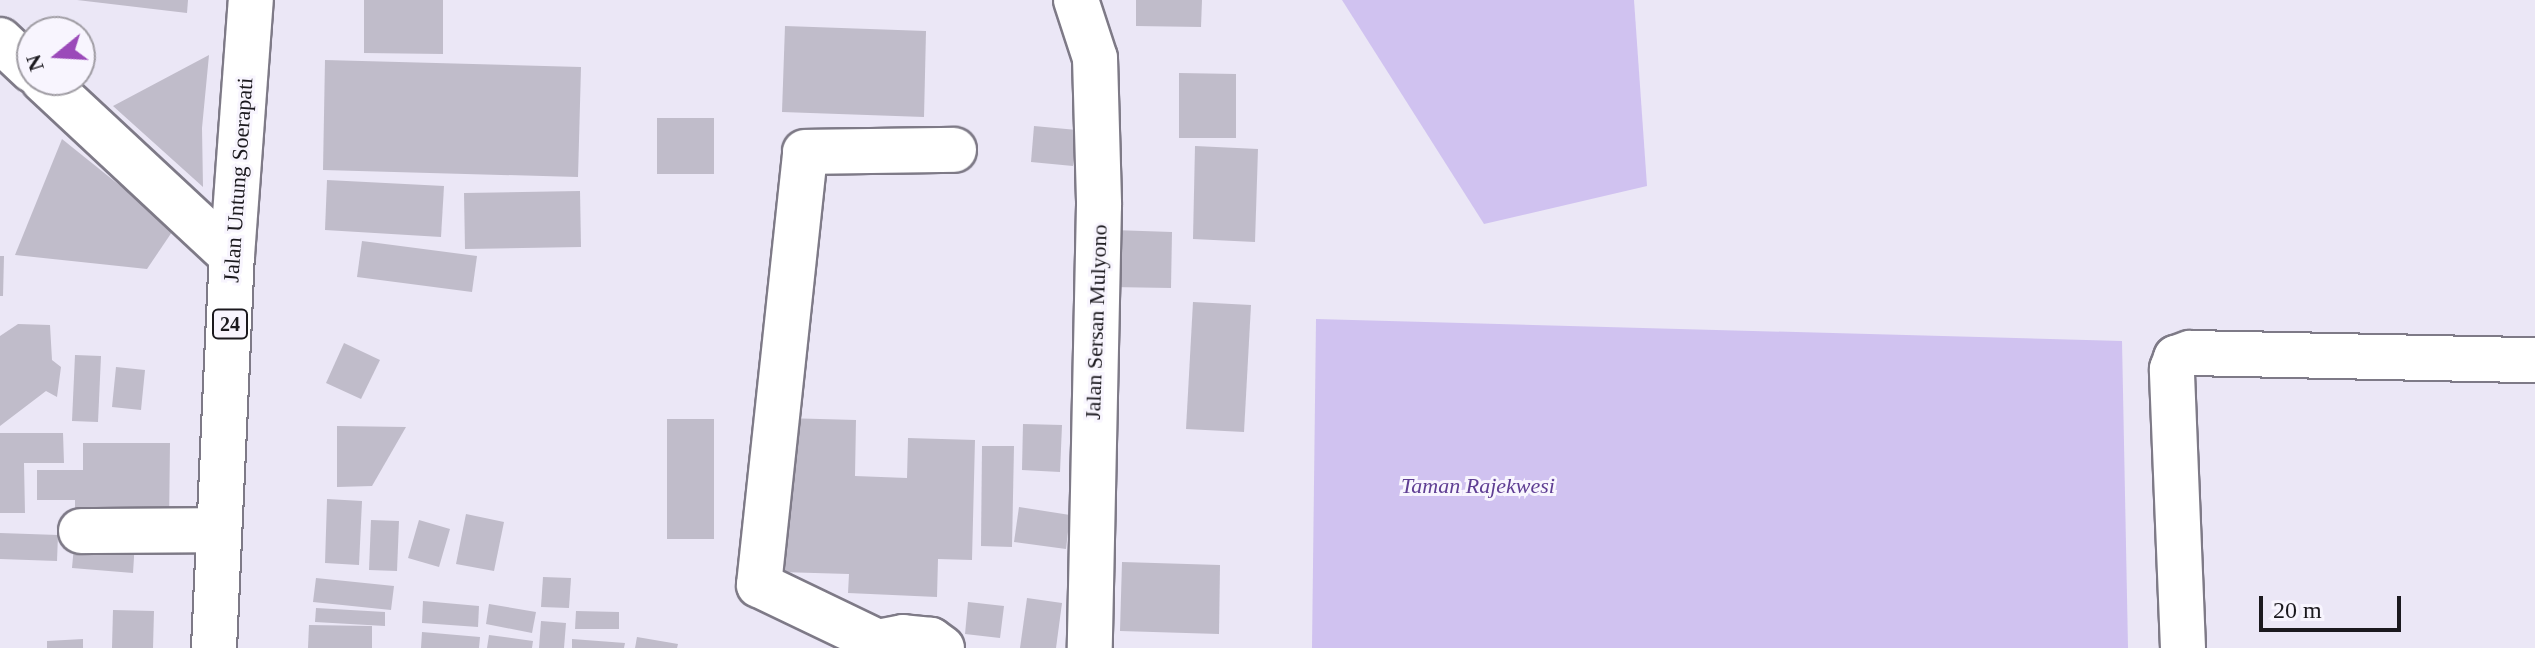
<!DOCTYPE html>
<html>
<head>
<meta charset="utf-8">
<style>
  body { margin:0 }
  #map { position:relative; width:2535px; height:648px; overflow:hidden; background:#ebe7f6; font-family:Georgia,serif }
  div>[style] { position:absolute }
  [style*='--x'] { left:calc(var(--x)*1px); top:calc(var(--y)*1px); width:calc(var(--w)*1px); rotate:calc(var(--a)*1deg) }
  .green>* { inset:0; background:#d0c2f0 }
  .building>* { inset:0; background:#c0bcca }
  .roads { filter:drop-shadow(2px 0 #7e7a87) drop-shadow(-2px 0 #7e7a87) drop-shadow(0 2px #7e7a87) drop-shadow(0 -2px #7e7a87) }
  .minor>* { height:44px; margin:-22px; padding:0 22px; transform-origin:22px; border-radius:22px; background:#fff }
  .highway>* { height:44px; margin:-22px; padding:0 22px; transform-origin:22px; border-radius:22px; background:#fff }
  span { translate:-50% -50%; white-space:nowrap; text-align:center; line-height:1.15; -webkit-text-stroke:6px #f8f5fe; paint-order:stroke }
  .shield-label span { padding:2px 6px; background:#f8f5fe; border:2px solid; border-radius:6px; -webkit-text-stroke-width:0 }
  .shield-label { font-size:20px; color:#1b191e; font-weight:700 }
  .street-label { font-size:22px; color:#1b191e }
  .park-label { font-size:22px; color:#5f3e93; font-style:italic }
  .north { position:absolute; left:16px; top:16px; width:80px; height:80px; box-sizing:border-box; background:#f8f5fe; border:2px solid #a09da4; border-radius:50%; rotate:252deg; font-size:22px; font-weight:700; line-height:32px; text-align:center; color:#1b191e }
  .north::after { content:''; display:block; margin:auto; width:28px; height:36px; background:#9b4ab9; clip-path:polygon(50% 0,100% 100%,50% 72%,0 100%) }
  .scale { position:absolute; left:2259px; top:596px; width:142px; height:36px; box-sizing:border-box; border:4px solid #1b191e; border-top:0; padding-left:10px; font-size:24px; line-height:28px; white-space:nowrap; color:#1b191e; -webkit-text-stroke:6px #f8f5fe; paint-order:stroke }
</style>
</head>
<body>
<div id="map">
  <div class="green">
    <div style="clip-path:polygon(1342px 0,1634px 0,1647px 186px,1484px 224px)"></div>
    <div style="clip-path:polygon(1316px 319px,2122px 341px,2128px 648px,1312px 648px)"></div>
  </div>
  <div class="building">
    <div style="clip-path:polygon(77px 0,188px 0,187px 13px)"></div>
    <div style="clip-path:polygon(364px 0,443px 0,443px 54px,364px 53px)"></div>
    <div style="clip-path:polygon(1136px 0,1202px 0,1201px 27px,1136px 26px)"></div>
    <div style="clip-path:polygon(785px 26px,926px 31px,924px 117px,782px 112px)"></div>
    <div style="clip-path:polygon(209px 55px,202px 128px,203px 187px,113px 106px)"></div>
    <div style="clip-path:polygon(325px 60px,581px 67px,578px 177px,323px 170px)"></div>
    <div style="clip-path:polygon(1179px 73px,1236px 74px,1236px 138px,1179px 138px)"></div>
    <div style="clip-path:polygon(657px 118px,714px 118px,714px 174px,657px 174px)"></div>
    <div style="clip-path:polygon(1034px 126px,1077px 130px,1073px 166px,1031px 162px)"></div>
    <div style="clip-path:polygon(62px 139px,174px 229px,147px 269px,15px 255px)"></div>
    <div style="clip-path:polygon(1195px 146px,1258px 149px,1255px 242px,1193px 239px)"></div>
    <div style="clip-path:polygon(327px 180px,444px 186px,441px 237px,325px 230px)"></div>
    <div style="clip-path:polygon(580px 191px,581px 247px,465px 249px,464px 193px)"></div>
    <div style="clip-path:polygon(1113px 230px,1172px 232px,1171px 288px,1111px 287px)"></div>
    <div style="clip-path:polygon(362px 241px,477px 256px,472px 292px,357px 277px)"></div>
    <div style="clip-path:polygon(0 256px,4px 256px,3px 296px,0 296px)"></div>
    <div style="clip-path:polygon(1193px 302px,1251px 305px,1244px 432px,1186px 429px)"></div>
    <div style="clip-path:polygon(18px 324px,50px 325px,52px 360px,61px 367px,57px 397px,46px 391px,0 426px,0 336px)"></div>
    <div style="clip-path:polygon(344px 343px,380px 360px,361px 399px,326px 383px)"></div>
    <div style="clip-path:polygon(75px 355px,101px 356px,98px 422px,72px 421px)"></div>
    <div style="clip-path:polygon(116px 367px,145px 370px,141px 410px,112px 407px)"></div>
    <div style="clip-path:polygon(784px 418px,856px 420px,855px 476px,907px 478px,908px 438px,975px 440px,972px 560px,938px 559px,937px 597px,848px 593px,849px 574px,780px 572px)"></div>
    <div style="clip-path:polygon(667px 419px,714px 419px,714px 539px,667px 539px)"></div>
    <div style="clip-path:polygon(1023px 424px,1062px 425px,1060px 472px,1022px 470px)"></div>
    <div style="clip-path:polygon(337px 426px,406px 427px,372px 486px,337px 487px)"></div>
    <div style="clip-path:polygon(0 433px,63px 433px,64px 463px,24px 463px,25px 513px,0 513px)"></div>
    <div style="clip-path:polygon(83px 443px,170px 443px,169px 526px,75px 525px,75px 500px,37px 500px,37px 470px,83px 470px)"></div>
    <div style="clip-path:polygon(982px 446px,1014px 446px,1012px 547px,981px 546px)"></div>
    <div style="clip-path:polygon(327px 499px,362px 501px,359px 565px,325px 563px)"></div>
    <div style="clip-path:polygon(1019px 507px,1070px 515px,1066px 549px,1014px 542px)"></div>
    <div style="clip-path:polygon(466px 514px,504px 522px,494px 571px,456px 564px)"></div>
    <div style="clip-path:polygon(371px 520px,399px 521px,397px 571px,369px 570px)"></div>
    <div style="clip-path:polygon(419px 520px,450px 529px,439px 567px,408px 558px)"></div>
    <div style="clip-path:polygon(0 533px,58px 535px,57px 561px,0 559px)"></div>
    <div style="clip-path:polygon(75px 535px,135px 540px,133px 573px,72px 568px)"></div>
    <div style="clip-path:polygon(1122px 562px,1220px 565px,1219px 634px,1120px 631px)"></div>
    <div style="clip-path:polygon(543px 577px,571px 578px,569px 608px,541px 607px)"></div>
    <div style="clip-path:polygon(316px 578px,394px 586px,391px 610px,313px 602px)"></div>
    <div style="clip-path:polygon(1027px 598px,1062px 603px,1056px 648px,1020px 648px)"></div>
    <div style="clip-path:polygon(423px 601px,479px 606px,478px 627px,422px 623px)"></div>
    <div style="clip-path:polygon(968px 602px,1004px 606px,1000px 638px,965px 634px)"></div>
    <div style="clip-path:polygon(489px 604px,536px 612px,532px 633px,486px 624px)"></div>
    <div style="clip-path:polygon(316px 608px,385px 612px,385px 626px,315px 622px)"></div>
    <div style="clip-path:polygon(113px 610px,154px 611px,153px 648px,112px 648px)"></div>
    <div style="clip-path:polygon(576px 611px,619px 612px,619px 629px,575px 629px)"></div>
    <div style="clip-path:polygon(541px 621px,566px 623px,564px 648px,539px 648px)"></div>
    <div style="clip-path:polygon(309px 625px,372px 626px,372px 648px,308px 648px)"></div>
    <div style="clip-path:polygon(422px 632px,480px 637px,479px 648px,421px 648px)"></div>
    <div style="clip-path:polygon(489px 635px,533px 641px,532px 648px,487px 648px)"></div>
    <div style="clip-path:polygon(637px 637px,678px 644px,677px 648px,635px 648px)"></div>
    <div style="clip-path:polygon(83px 639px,83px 648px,47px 648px,47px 641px)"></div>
    <div style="clip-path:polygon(572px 639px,625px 643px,624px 648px,572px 648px)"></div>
  </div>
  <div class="roads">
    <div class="minor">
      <div style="--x:1076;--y:0;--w:61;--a:71.9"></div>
      <div style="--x:1095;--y:58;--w:147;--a:88.4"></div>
      <div style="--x:1099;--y:205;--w:443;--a:91.2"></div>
      <div style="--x:0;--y:40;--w:44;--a:43.2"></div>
      <div style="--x:43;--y:80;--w:258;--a:43"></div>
      <div style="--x:81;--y:531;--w:137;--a:-0.4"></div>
      <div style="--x:942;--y:648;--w:14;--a:-144"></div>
      <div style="--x:931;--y:640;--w:28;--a:-174"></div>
      <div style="--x:903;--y:637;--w:25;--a:169"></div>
      <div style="--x:878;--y:642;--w:132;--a:-154.4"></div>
      <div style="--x:759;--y:585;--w:435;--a:-83.9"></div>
      <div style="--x:805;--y:152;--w:149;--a:-0.8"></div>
      <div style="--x:2183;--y:648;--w:279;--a:-92.3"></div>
      <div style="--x:2172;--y:369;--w:12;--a:-70"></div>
      <div style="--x:2176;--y:358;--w:15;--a:-20"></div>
      <div style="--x:2190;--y:353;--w:345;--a:1.2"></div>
    </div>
    <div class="highway">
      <div style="--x:214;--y:648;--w:392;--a:-87.4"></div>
      <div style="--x:232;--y:256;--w:257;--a:-85.8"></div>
    </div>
  </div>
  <div class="shield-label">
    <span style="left:230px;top:324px">24</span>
  </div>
  <div class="street-label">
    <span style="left:238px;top:180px;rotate:-86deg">Jalan Untung Soerapati</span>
    <span style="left:1096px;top:322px;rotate:-88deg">Jalan Sersan Mulyono</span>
  </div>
  <div class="park-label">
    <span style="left:1478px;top:486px">Taman Rajekwesi</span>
  </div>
  <div class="north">N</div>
  <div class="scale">20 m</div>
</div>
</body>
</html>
